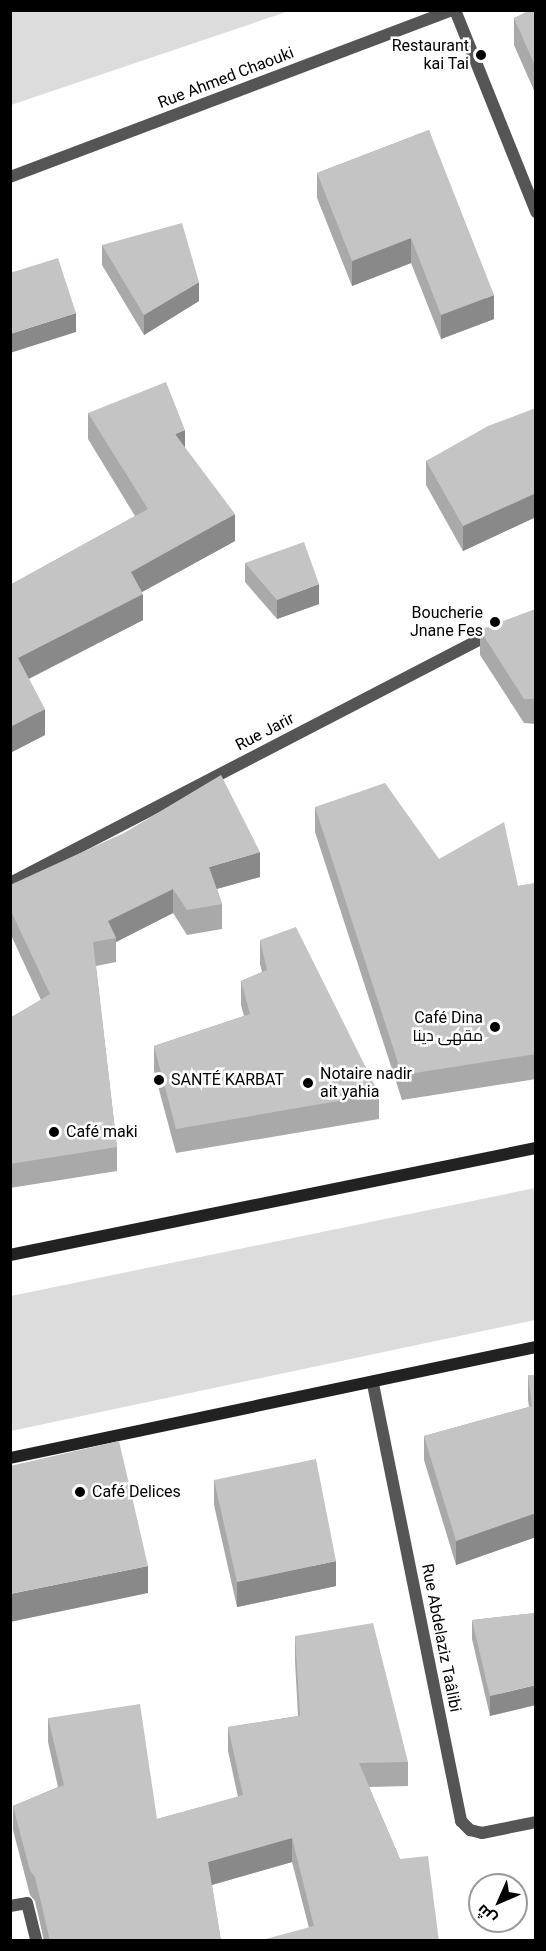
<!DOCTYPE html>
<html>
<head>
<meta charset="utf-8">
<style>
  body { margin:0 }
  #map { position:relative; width:546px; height:1951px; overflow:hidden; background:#fff; font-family:Roboto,Cairo,sans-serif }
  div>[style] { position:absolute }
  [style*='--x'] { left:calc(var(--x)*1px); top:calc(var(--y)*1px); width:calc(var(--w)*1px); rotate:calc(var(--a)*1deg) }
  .green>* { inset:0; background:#dcdcdc }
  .street>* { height:12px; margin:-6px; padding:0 6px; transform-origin:6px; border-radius:6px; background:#555 }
  .secondary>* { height:12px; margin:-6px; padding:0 6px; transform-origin:6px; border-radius:6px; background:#222 }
  .wall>* { inset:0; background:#a9a9a9 }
  .shaded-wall>* { inset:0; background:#898989 }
  .building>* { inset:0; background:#c4c4c4 }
  .dots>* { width:16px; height:16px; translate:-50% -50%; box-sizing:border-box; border:3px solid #fff; border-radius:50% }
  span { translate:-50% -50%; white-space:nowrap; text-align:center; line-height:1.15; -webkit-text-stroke:5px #fff; paint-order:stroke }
  .poi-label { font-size:16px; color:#000 }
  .right { translate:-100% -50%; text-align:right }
  .left { translate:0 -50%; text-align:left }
  .street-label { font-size:16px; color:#000 }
  .frame { position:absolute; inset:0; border:12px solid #000; pointer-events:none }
  .north { position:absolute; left:468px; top:1873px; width:60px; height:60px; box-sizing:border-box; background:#fff; border:2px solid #999; border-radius:50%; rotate:225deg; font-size:16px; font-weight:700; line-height:24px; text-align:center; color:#000 }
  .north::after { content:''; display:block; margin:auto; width:21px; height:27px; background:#000; clip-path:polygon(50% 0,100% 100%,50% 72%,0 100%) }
</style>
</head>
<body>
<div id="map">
  <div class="green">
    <div style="clip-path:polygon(11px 10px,289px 10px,289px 11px,11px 105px)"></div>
    <div style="clip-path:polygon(535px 1188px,535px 1320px,11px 1431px,11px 1296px)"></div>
  </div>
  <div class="street">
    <div style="--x:455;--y:10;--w:218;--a:68.1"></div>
    <div style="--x:10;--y:177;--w:473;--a:-20.7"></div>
    <div style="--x:10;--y:883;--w:545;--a:-27.41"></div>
    <div style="--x:373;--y:1384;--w:446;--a:78.6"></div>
    <div style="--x:461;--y:1821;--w:13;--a:45"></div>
    <div style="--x:470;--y:1830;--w:12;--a:14"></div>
    <div style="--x:482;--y:1833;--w:55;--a:-11.5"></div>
    <div style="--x:10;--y:1906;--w:17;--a:-10"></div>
    <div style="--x:27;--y:1903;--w:38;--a:76"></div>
  </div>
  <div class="secondary">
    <div style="--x:10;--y:1255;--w:537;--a:-11.5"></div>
    <div style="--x:10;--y:1458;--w:538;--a:-11.92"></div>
  </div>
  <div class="wall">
    <div style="clip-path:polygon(536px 10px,536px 95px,514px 45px,514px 18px)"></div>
    <div style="clip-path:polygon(429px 130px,494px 319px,441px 339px,411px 263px,352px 286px,317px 198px,317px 173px)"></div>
    <div style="clip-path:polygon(102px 245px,199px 301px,144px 335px,102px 265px)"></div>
    <div style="clip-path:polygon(536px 408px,536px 517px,463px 551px,426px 485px,426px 461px)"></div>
    <div style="clip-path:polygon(88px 413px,185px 448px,235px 541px,142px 592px,143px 620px,29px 679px,45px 735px,10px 753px,10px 585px,135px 516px,88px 439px)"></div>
    <div style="clip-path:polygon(245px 563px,319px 604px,277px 619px,245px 582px)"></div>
    <div style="clip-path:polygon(536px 609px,536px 724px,524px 723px,480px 655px,480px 630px)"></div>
    <div style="clip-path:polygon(315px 807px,439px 859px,518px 886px,536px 883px,536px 1079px,402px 1100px,315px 832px)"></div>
    <div style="clip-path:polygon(260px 877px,217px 889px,222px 904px,222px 929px,187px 935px,173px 913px,116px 942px,116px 962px,96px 966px,117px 1147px,117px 1171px,10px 1188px,10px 1018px,41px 1000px,10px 933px,10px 885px)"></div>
    <div style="clip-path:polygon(260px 940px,379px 1094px,379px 1119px,176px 1153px,154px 1071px,154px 1046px,244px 1016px,241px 1005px,241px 981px,262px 972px,260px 964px)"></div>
    <div style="clip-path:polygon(528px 1375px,536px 1375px,536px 1537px,456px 1565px,424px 1460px,424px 1436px,529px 1407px,528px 1400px)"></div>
    <div style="clip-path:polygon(214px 1480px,336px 1586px,237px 1607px,214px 1505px)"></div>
    <div style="clip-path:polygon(536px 1613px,490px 1716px,472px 1639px,472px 1620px)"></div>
    <div style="clip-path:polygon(295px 1636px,408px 1762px,408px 1786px,369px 1787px,400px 1859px,439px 1941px,309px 1928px,292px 1862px,212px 1885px,221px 1941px,44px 1941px,35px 1901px,30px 1895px,13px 1830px,13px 1806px,58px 1787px,48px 1742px,48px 1718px,157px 1819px,238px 1797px,228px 1751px,228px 1727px,298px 1716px,295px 1661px)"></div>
  </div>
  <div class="shaded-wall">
    <div style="clip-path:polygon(411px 238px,411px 263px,352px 286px,352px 261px)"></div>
    <div style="clip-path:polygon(199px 282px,199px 301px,144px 335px,144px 315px)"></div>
    <div style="clip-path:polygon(494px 295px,494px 319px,441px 339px,441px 315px)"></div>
    <div style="clip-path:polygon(76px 313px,76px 332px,10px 353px,10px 334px)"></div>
    <div style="clip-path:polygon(185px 430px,185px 456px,175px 434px)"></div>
    <div style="clip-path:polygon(536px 493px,536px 517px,463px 551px,463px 526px)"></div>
    <div style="clip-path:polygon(235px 514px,235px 541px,131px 598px,131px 572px)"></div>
    <div style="clip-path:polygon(319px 584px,319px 604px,277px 619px,277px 600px)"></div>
    <div style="clip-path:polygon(143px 594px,143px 620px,18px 684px,18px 658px)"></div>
    <div style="clip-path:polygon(45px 709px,45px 735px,10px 753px,10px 727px)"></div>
    <div style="clip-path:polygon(260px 852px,260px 877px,209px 891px,209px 867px)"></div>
    <div style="clip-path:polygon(173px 889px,173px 913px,116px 942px,116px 938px,108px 921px)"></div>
    <div style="clip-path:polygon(536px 1513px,536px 1537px,456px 1565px,456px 1541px)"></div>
    <div style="clip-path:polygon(336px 1561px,336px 1586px,237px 1607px,237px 1582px)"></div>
    <div style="clip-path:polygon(148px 1566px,148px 1593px,10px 1622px,10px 1594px)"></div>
    <div style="clip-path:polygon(536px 1685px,536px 1705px,490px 1716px,490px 1696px)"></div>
    <div style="clip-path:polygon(292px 1838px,292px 1862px,208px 1886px,208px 1862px)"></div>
  </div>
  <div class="building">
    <div style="clip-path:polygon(530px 10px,536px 10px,536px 68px,514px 18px)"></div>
    <div style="clip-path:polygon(429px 130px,494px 295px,441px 315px,411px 238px,352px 261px,317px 173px)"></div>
    <div style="clip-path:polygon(182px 223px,199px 282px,144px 315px,102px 245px)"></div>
    <div style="clip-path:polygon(58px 258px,76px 313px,10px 334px,10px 273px)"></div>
    <div style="clip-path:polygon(166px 382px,185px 430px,175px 434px,235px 514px,131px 572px,143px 594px,18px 658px,45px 709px,10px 727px,10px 585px,148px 509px,88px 413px)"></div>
    <div style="clip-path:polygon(536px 408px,536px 493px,463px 526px,426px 461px,488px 426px)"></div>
    <div style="clip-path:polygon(304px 542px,319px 584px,277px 600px,245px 563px)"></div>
    <div style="clip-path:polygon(536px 609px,536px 699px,524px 699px,480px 630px)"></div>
    <div style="clip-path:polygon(221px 775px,260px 852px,209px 867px,222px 904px,187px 910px,173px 889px,108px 921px,116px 938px,93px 942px,117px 1147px,10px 1164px,10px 1018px,50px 994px,10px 909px,10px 885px,124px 833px)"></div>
    <div style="clip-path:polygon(385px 783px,439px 859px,504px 822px,518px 886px,536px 883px,536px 1054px,402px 1075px,315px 807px)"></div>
    <div style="clip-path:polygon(296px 927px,379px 1094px,176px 1129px,154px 1046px,250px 1014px,241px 981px,267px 970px,260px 940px)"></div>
    <div style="clip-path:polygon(528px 1375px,536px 1375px,536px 1513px,456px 1541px,424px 1436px,532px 1406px)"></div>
    <div style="clip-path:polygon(119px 1441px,148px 1566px,10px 1594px,10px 1466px)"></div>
    <div style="clip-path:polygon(316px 1459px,336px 1561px,237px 1582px,214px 1480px)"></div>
    <div style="clip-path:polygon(536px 1613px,536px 1685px,490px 1696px,472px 1620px)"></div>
    <div style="clip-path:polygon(373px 1623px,408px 1762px,359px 1763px,400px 1859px,428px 1856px,439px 1941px,258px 1941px,314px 1926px,292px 1838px,208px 1862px,221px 1941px,50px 1941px,35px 1877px,30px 1871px,13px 1806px,64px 1785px,48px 1718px,140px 1704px,157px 1819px,243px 1795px,228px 1727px,300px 1716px,295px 1636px)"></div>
  </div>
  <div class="dots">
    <div style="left:481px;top:55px;background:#000"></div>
    <div style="left:495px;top:622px;background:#000"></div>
    <div style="left:495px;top:1027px;background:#000"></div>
    <div style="left:159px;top:1080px;background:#000"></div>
    <div style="left:308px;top:1083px;background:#000"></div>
    <div style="left:54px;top:1132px;background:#000"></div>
    <div style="left:80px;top:1492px;background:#000"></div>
  </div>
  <div class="poi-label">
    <span class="right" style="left:469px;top:55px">Restaurant<br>kai Tai</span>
    <span class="right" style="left:483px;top:622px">Boucherie<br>Jnane Fes</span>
    <span class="right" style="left:483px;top:1027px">Café Dina<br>مقهى دينا</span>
    <span class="left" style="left:320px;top:1083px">Notaire nadir<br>ait yahia</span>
    <span class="left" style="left:171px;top:1080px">SANTÉ KARBAT</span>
    <span class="left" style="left:66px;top:1132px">Café maki</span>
    <span class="left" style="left:92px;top:1492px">Café Delices</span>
  </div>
  <div class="street-label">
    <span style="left:226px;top:78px;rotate:-21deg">Rue Ahmed Chaouki</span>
    <span style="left:265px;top:732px;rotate:-27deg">Rue Jarir</span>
    <span style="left:441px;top:1638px;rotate:79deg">Rue Abdelaziz Taâlibi</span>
  </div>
  <div class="frame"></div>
  <div class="north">ش</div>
</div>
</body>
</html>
